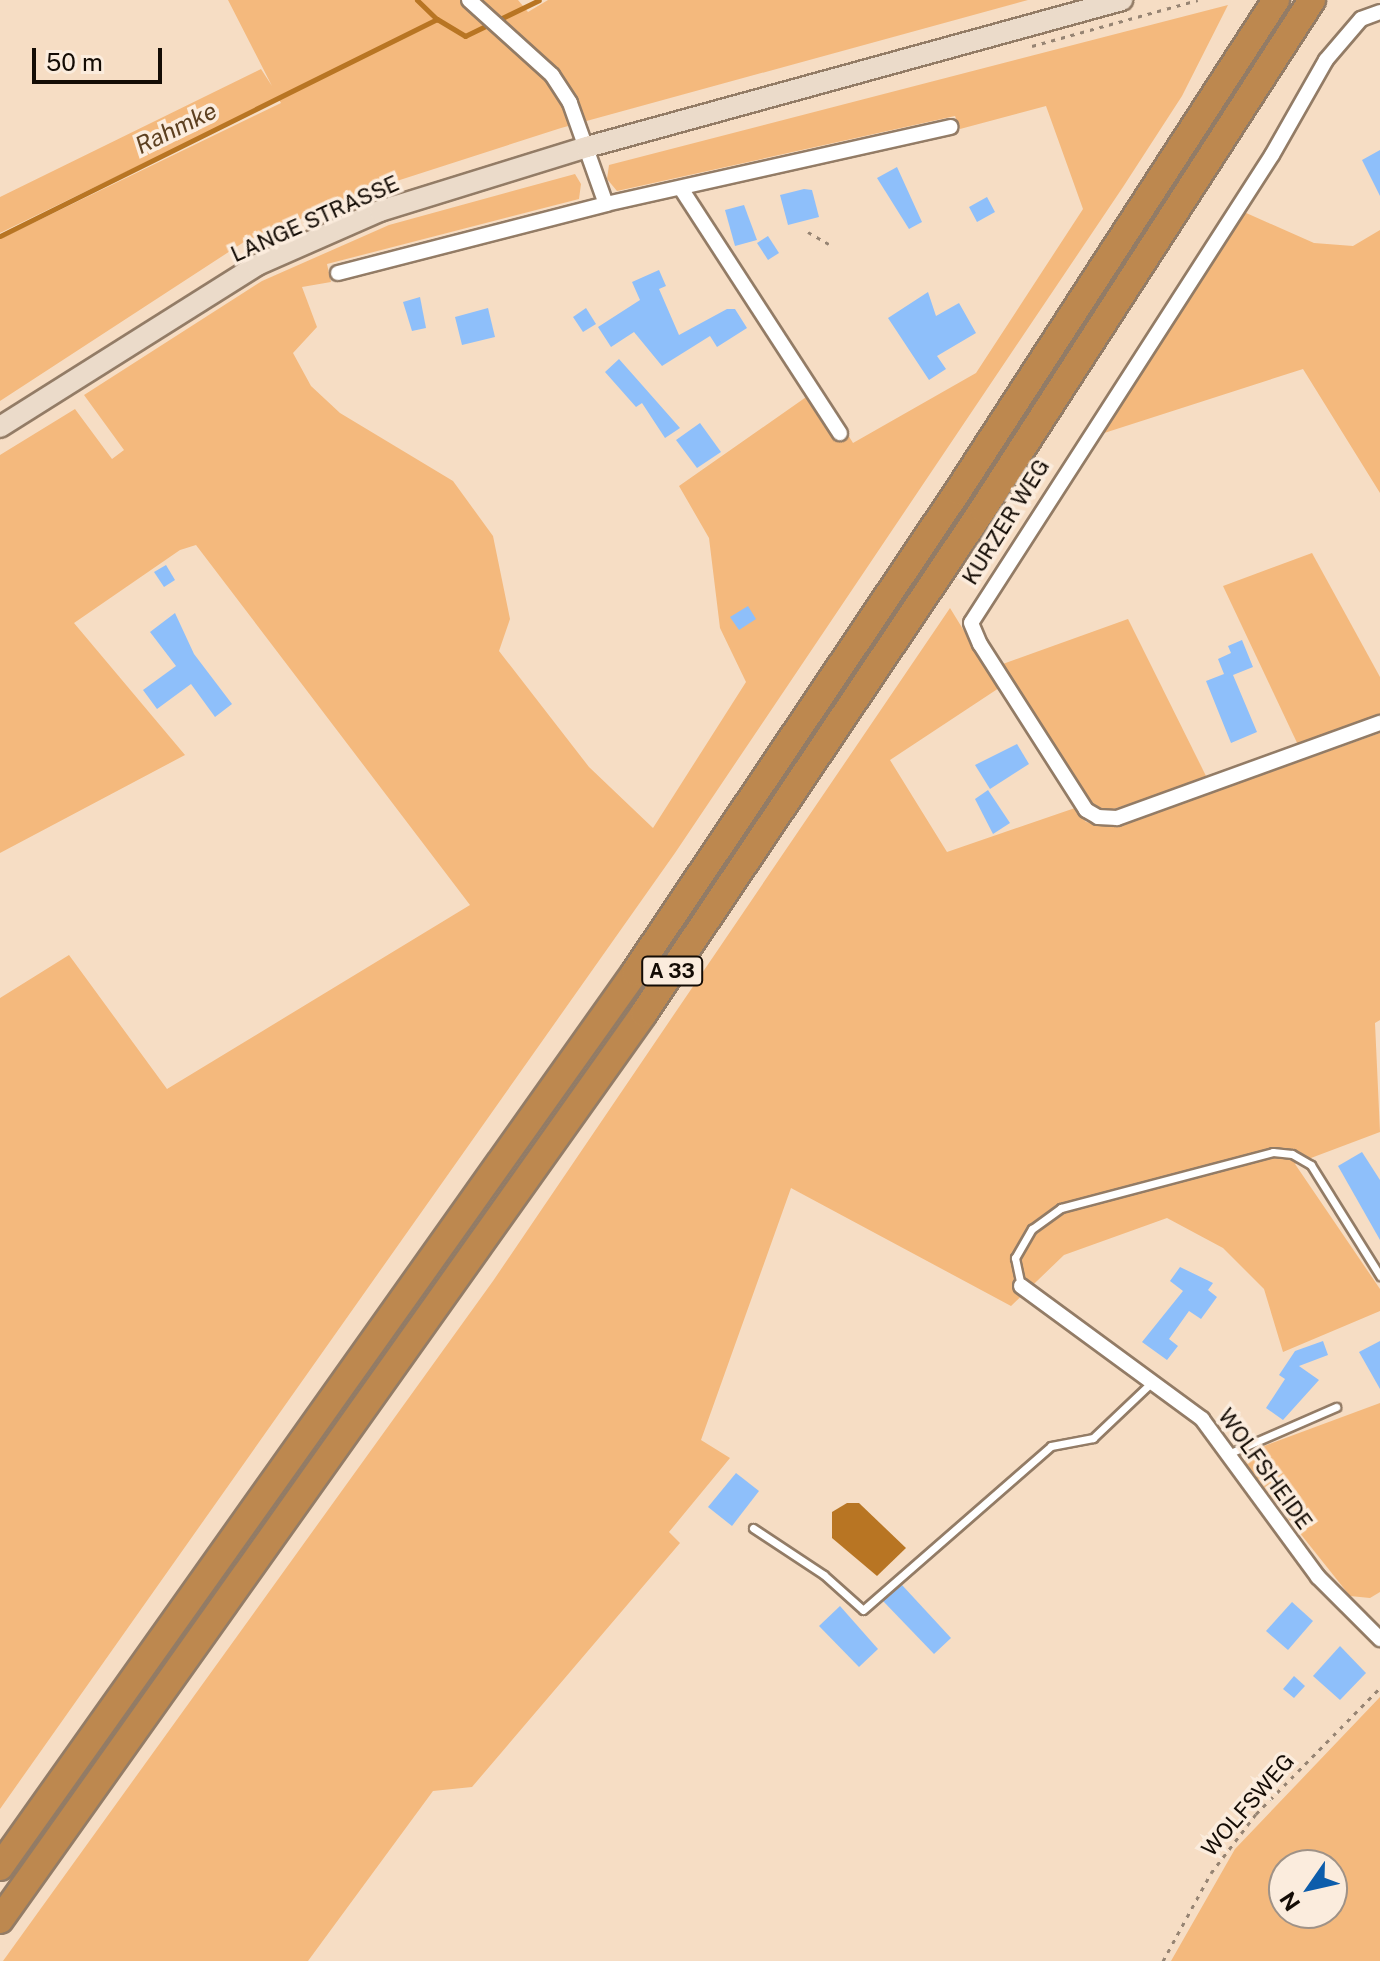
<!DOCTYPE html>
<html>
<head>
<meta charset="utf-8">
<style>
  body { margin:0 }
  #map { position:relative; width:1380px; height:1961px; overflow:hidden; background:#f6ddc4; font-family:"Public Sans",sans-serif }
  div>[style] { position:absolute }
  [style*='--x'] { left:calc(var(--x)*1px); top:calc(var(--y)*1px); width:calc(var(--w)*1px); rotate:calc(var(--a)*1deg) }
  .green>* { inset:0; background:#f4b97d }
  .water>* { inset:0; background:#b87523 }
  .stream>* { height:5px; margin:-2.5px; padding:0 2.5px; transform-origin:2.5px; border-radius:2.5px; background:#b87523 }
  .building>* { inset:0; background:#8ebffa }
  .path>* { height:3px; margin-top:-1.5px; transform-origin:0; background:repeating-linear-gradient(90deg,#968473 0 4px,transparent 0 10px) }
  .roads { filter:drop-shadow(2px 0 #937c66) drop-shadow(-2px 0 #937c66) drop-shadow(0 2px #937c66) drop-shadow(0 -2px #937c66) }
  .lane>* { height:7px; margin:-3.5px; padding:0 3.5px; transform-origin:3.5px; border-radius:3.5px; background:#fff }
  .street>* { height:14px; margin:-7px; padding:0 7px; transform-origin:7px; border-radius:7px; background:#fff }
  .secondary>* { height:20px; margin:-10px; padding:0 10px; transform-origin:10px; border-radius:10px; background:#ebdbca }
  .highway>* { height:26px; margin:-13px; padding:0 13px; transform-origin:13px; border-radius:13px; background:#bd884f }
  span { translate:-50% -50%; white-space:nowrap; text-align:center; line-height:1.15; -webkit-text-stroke:7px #fbecdd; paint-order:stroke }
  .shield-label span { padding:2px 6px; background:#fbecdd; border:2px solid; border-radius:6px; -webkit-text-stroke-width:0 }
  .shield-label { font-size:20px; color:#140c05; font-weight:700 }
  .street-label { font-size:22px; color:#140c05 }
  .water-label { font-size:24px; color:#5d4020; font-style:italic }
  .north { position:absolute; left:1268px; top:1849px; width:80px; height:80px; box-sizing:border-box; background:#fbecdd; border:2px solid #9f9287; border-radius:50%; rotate:236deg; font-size:22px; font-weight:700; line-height:32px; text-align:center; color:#140c05 }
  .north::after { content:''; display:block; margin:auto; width:28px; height:36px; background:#0d5dab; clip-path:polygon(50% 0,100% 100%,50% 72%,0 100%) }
  .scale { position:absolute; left:32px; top:48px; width:130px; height:36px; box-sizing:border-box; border:4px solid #140c05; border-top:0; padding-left:10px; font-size:24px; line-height:28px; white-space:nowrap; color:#140c05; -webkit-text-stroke:6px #fbecdd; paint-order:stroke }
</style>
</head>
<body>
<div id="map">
  <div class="green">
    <div style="clip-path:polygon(228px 0,518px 0,528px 12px,548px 0,1028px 0,561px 128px,375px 188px,244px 242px,0 401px,0 239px,281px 103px,278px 98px,0 233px,0 197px,261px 69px,272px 86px)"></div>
    <div style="clip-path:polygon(1228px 5px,1182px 96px,1123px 187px,675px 853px,0 1809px,0 998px,69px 955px,167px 1089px,470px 905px,196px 545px,180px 550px,74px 623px,185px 755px,0 853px,0 455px,75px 409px,112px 459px,124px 450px,84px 395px,262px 281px,389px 225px,575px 174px,581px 184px,579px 199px,327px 264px,331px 282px,302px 287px,317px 327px,293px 353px,311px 386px,340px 413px,453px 481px,493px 536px,510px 619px,499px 651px,589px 767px,653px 828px,746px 682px,720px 628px,709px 538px,679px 486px,819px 388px,853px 443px,976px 373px,1083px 209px,1046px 106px,960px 129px,955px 116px,617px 191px,607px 179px,609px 165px)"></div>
    <div style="clip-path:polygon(1244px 212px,1314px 243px,1353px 246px,1380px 230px,1380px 493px,1303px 369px,1098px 435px)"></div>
    <div style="clip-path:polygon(1312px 553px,1380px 677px,1380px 718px,1299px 747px,1223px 586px)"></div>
    <div style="clip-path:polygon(950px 608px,999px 688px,890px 760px,947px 852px,1075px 808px,1086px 822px,1116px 827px,1380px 733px,1380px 1020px,1375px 1023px,1380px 1132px,1295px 1164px,1380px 1289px,1380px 1311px,1283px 1352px,1264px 1289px,1223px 1248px,1167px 1218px,1064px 1255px,1011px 1306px,791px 1188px,701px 1440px,730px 1458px,669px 1532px,680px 1543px,472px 1787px,433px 1791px,308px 1961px,3px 1961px,493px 1281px)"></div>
    <div style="clip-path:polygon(1128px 619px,1208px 780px,1103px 812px,1092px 806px,1000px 665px)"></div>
    <div style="clip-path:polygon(1380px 1403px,1380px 1592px,1370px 1598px,1350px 1596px,1244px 1463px,1248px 1452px)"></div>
    <div style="clip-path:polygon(evenodd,1380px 1697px,1380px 1961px,1171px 1961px,1235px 1849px,1380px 1697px,1284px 1865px,1332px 1865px,1332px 1913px,1284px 1913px,1284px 1865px)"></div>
  </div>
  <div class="water">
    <div style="clip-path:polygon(847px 1503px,859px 1503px,906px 1548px,877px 1576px,832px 1538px,832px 1512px)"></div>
  </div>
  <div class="stream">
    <div style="--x:417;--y:0;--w:28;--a:44"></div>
    <div style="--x:0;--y:236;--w:488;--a:-26.4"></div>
    <div style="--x:437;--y:19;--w:33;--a:31"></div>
    <div style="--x:465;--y:36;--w:82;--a:-25.9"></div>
  </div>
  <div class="building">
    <div style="clip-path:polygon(1380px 150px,1380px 196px,1362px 160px)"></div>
    <div style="clip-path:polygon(897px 167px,922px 222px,909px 229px,877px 178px)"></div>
    <div style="clip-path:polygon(804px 189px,812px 190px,819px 217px,788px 225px,780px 195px)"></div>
    <div style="clip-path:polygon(987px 197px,995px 212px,977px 222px,969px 207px)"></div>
    <div style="clip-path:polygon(744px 205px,757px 240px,735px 246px,725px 210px)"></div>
    <div style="clip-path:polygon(768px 236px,779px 253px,768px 260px,757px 243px)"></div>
    <div style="clip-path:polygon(659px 270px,666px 286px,659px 289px,679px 335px,727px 309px,735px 309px,747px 328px,717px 347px,710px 336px,662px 366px,634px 332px,611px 347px,598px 327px,640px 300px,632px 282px)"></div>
    <div style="clip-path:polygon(928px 292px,936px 316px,959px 303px,976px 333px,937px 356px,946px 369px,929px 380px,888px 318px)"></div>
    <div style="clip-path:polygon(420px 297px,426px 328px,412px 331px,403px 302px)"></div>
    <div style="clip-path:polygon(488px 308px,495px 337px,462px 345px,455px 317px)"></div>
    <div style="clip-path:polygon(586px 308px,596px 324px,583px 332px,573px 317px)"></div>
    <div style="clip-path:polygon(619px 359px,635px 377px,680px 428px,665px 438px,642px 403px,636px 407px,605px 372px)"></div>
    <div style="clip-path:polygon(700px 423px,721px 452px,697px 468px,676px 440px)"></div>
    <div style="clip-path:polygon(166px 565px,175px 580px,164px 587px,154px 572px)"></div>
    <div style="clip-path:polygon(748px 606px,756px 619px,739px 630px,730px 617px)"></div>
    <div style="clip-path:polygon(175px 613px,194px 654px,232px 704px,215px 717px,191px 684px,157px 709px,143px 690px,176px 666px,150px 632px)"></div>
    <div style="clip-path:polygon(1242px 640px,1253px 667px,1233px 675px,1257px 732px,1231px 743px,1206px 681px,1224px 674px,1218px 659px,1231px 653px,1228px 646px)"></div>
    <div style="clip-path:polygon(1017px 744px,1029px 764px,990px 789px,975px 765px)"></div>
    <div style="clip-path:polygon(988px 790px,1010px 823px,993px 834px,975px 799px)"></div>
    <div style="clip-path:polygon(1362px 1152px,1380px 1180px,1380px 1240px,1338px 1166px)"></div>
    <div style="clip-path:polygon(1180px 1267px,1213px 1283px,1208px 1290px,1217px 1297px,1201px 1319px,1189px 1311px,1169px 1339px,1178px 1346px,1167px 1360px,1142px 1342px,1183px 1291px,1170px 1281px)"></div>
    <div style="clip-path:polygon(1323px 1341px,1328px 1355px,1299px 1366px,1319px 1380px,1283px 1420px,1266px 1408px,1285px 1379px,1279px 1375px,1295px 1351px)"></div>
    <div style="clip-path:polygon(1380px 1341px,1380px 1389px,1359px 1352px)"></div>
    <div style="clip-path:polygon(736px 1473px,759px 1491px,732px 1526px,708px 1507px)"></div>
    <div style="clip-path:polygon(902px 1585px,951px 1638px,934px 1654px,883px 1601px)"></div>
    <div style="clip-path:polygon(1292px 1602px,1313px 1621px,1288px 1650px,1266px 1631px)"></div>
    <div style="clip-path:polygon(840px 1606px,878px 1649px,859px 1667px,819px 1626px)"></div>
    <div style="clip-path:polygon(1340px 1646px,1366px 1673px,1340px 1700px,1313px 1676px)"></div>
    <div style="clip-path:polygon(1294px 1676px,1305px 1686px,1294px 1698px,1283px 1689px)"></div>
  </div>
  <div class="path">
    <div style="--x:1032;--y:46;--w:172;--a:-15.5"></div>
    <div style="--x:808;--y:232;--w:24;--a:30"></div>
    <div style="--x:1163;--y:1961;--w:100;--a:-61.4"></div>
    <div style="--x:1211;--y:1873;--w:74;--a:-52.7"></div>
    <div style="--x:1256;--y:1814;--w:177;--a:-45.5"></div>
  </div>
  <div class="roads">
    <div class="lane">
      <div style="--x:1021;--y:1286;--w:29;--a:-102"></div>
      <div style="--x:1015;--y:1258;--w:34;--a:-60"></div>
      <div style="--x:1032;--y:1229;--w:36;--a:-36"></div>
      <div style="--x:1061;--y:1208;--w:219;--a:-14.8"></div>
      <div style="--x:1273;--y:1152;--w:19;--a:6"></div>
      <div style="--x:1292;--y:1154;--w:22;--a:30"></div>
      <div style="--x:1311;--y:1165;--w:131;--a:58.1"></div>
      <div style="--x:1228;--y:1454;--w:118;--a:-23.5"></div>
      <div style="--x:753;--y:1528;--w:85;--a:33.5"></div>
      <div style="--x:824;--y:1575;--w:52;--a:41.9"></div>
      <div style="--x:863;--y:1610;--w:249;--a:-41.1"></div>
      <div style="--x:1051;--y:1446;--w:43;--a:-10.8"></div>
      <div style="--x:1093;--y:1438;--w:81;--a:-43.5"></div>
    </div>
    <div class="street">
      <div style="--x:469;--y:0;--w:112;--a:42.1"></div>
      <div style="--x:552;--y:75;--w:33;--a:57"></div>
      <div style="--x:570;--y:103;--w:107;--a:70.4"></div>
      <div style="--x:606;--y:204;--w:353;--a:-12.6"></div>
      <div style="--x:1380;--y:12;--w:20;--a:160"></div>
      <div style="--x:1361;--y:19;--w:54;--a:130.5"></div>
      <div style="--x:1326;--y:60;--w:109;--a:119.6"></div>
      <div style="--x:1272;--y:155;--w:556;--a:122.75"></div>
      <div style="--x:971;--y:623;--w:23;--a:67"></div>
      <div style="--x:980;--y:644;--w:197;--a:57.4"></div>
      <div style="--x:1086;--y:810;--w:14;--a:30"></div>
      <div style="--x:1098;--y:817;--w:19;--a:3"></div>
      <div style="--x:1117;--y:818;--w:280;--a:-19.9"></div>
      <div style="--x:682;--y:190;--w:290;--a:57"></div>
      <div style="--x:338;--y:273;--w:277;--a:-14.4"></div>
      <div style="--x:1021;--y:1286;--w:225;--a:36.3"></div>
      <div style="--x:1202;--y:1419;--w:196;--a:53.7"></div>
      <div style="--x:1318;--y:1577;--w:88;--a:45"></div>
    </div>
    <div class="secondary">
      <div style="--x:0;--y:427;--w:304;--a:-32.2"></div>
      <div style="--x:257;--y:265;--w:134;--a:-23.7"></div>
      <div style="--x:380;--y:211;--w:217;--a:-17.2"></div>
      <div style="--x:587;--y:147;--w:555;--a:-15.36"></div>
    </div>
    <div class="highway">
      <div style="--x:0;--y:1867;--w:1097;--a:-54.64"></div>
      <div style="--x:635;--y:972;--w:579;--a:-56.12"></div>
      <div style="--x:958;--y:491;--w:585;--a:-57.07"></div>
      <div style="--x:0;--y:1920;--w:1112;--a:-54.62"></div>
      <div style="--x:644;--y:1013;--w:607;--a:-56.07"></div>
      <div style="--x:983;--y:509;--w:606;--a:-57.12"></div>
    </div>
  </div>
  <div class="shield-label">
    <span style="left:672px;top:971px">A 33</span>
  </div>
  <div class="street-label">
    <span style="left:315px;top:219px;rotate:-24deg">LANGE STRASSE</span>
    <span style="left:1006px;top:522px;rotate:-58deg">KURZER WEG</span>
    <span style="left:1265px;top:1469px;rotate:54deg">WOLFSHEIDE</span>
    <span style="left:1248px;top:1805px;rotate:-49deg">WOLFSWEG</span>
  </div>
  <div class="water-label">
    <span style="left:176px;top:128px;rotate:-26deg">Rahmke</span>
  </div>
  <div class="north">N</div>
  <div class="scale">50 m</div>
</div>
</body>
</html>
